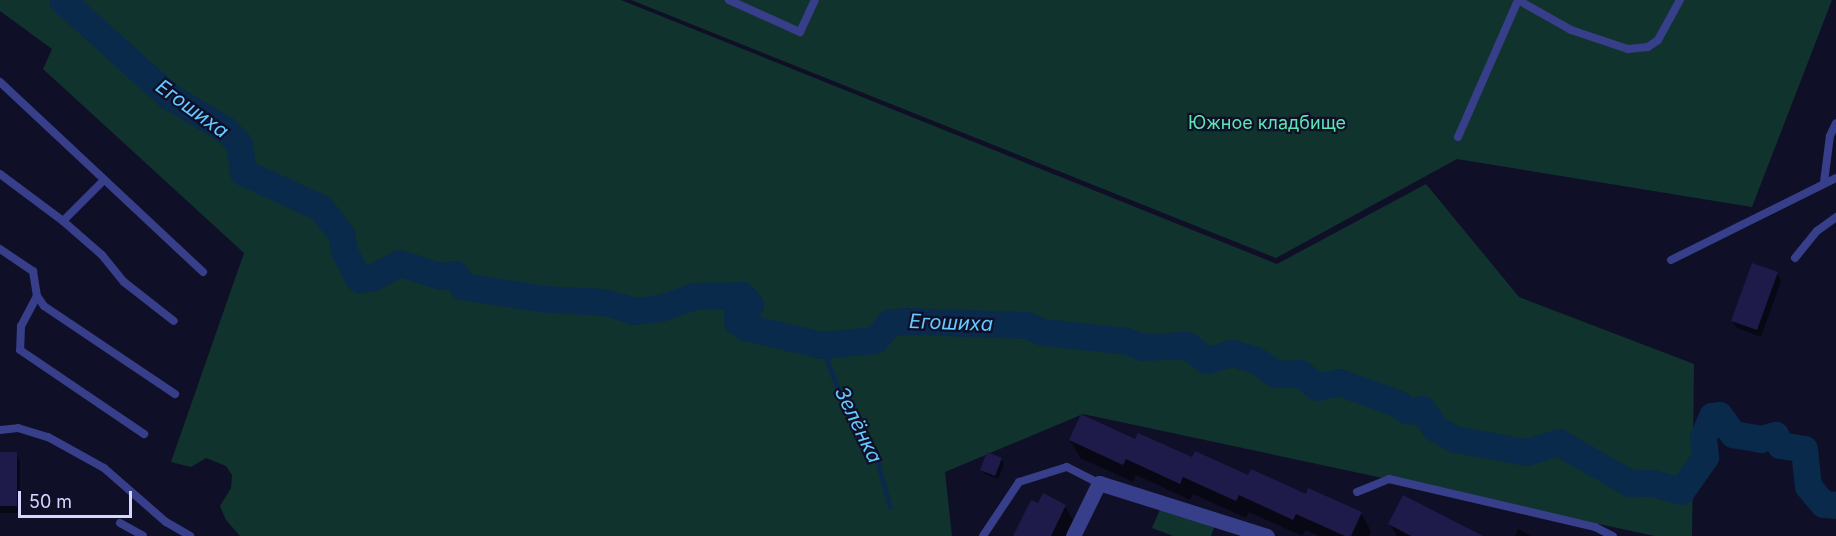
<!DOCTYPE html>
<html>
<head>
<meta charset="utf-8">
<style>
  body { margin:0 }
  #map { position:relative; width:1836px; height:536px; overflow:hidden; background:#100f28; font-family:Inter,sans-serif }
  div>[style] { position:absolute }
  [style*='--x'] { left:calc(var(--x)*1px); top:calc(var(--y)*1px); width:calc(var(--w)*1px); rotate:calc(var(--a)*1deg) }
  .green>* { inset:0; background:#11332d }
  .shadow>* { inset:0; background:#0007 }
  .stream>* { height:4.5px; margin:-2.25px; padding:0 2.25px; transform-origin:2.25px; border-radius:2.25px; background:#0a2a4c }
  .river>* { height:27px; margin:-13.5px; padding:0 13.5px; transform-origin:13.5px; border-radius:13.5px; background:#0a2a4c }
  .building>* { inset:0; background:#1e1a4a }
  .service>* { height:8px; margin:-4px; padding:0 4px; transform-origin:4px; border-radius:4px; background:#373e8a }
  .minor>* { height:15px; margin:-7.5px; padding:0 7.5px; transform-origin:7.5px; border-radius:7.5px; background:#373e8a }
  span { translate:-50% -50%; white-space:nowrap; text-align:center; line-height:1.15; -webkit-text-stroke:4.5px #100f28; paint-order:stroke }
  .park-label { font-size:18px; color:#5be6b2 }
  .water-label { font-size:20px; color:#64caff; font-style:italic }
  .scale { position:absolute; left:18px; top:491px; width:114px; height:27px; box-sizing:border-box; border:3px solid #d6d6ff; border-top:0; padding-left:8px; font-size:18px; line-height:21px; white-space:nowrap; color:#d6d6ff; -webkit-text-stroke:4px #100f28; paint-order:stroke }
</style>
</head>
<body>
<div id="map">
  <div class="green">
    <div style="clip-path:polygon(0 0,621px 0,1277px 264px,1426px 184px,1519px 297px,1694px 364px,1692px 536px,1655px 536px,1083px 414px,945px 472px,952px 536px,240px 536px,226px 520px,220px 506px,231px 488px,232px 475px,226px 466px,206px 458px,191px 467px,171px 462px,244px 253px,43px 69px,52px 49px,0 11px)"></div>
    <div style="clip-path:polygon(631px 0,1832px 0,1752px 207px,1457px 159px,1276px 258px)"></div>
    <div style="clip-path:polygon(1161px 507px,1215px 525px,1211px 536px,1173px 536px,1152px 528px)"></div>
  </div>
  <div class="shadow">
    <div style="clip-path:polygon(1777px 273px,1781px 281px,1761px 337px,1737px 328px,1732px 321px)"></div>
    <div style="clip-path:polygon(1070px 440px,1136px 441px,1361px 513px,1371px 531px,1369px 536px,1319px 536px,1306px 530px,1302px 536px,1249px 512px,1246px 518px,1193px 494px,1190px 500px,1136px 475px,1133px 482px,1080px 458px)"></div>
    <div style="clip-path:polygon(0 453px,16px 453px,20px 461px,20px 513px,0 513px)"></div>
    <div style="clip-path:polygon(1001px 459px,1004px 464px,998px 479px,985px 474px,982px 469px)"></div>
    <div style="clip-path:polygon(1039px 505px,1065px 506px,1075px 524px,1069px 536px,1015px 536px)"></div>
    <div style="clip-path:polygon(1390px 524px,1480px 536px,1397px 536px)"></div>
    <div style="clip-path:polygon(1518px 529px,1531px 536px,1515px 536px)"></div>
  </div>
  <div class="stream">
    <div style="--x:822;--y:345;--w:67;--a:69.9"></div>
    <div style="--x:845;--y:408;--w:63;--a:58.6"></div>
    <div style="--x:878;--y:462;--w:46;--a:74.7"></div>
  </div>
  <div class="river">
    <div style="--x:62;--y:0;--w:144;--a:41.9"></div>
    <div style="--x:169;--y:96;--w:66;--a:30.8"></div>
    <div style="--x:226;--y:130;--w:19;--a:47"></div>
    <div style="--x:239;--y:144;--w:28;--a:82"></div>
    <div style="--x:243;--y:172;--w:86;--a:24.8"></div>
    <div style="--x:321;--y:208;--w:33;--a:52"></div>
    <div style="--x:341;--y:234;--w:17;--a:80"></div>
    <div style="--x:344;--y:251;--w:32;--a:62"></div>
    <div style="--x:359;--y:279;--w:12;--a:-5"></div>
    <div style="--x:371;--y:278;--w:32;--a:-28"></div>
    <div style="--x:399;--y:263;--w:43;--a:17.6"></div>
    <div style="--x:440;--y:276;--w:15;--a:-8"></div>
    <div style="--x:455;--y:274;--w:14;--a:60"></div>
    <div style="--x:462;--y:286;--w:84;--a:8.9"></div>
    <div style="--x:545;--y:299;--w:59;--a:2.9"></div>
    <div style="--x:604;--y:302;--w:32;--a:16"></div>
    <div style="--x:635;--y:311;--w:25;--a:-7"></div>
    <div style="--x:660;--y:308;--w:37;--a:-19"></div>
    <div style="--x:695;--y:296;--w:47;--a:-1.2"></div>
    <div style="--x:742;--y:295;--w:13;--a:51"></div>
    <div style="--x:750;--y:305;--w:15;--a:148"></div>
    <div style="--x:737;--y:313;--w:8;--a:90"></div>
    <div style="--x:737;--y:321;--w:10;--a:37"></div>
    <div style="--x:745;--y:327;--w:79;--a:13.2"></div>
    <div style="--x:822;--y:345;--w:53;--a:-5.4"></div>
    <div style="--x:875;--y:340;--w:23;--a:-50"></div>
    <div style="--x:890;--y:322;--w:21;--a:-3"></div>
    <div style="--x:911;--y:321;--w:115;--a:2"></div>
    <div style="--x:1026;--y:325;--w:18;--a:22"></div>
    <div style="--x:1043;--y:332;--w:84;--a:6.1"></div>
    <div style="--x:1127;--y:341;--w:17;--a:21"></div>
    <div style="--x:1143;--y:347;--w:44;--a:-2.6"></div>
    <div style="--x:1187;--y:345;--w:24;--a:38"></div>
    <div style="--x:1206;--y:360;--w:27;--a:-15"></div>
    <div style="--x:1232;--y:353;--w:25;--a:16"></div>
    <div style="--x:1256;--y:360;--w:24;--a:36"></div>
    <div style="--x:1275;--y:374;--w:25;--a:-2"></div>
    <div style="--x:1300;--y:373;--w:22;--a:39"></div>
    <div style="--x:1317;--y:387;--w:23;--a:-13"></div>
    <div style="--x:1339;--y:382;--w:64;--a:20.1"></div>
    <div style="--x:1399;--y:404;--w:11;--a:38"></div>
    <div style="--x:1408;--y:411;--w:14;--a:-8"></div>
    <div style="--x:1422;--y:409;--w:23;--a:56"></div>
    <div style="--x:1435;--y:428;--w:23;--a:29"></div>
    <div style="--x:1455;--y:439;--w:72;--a:10.4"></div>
    <div style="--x:1526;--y:452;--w:34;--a:-17"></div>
    <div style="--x:1558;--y:442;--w:83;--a:29.7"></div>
    <div style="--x:1630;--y:483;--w:23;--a:0"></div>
    <div style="--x:1653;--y:483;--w:29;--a:16"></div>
    <div style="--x:1681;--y:491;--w:42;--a:-54.8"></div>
    <div style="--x:1705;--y:457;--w:20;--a:-96"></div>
    <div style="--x:1703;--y:437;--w:23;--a:-67"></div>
    <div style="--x:1712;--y:416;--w:7;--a:-8"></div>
    <div style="--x:1719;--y:415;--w:24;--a:54"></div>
    <div style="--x:1733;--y:434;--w:28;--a:10"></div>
    <div style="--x:1761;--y:439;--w:15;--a:-16"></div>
    <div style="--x:1775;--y:435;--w:11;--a:63"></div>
    <div style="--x:1780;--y:445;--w:24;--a:9"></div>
    <div style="--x:1804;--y:449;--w:37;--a:84"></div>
    <div style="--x:1808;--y:486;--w:23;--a:50"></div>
    <div style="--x:1823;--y:504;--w:13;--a:4"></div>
  </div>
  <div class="building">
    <div style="clip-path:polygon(1752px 263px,1778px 272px,1757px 330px,1731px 321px)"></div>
    <div style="clip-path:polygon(1081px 414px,1135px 439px,1138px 433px,1192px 457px,1195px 451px,1248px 475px,1251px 469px,1306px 494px,1308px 488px,1362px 512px,1351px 536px,1345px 536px,1296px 514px,1293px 520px,1239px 495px,1236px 501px,1183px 477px,1180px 484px,1126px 459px,1123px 465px,1069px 440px)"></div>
    <div style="clip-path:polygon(0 452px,17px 452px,17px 506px,0 506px)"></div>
    <div style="clip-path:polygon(987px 452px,1002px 458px,995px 476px,980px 470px)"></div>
    <div style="clip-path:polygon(1043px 493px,1066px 505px,1051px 536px,1013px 536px,1031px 500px,1038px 503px)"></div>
    <div style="clip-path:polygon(1403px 495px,1483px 536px,1411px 536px,1388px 524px)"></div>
  </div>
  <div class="service">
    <div style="--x:729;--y:0;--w:78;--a:24.3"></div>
    <div style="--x:800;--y:32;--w:35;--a:-65"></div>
    <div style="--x:0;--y:82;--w:278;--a:43.1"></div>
    <div style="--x:1458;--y:137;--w:150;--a:-66.3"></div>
    <div style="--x:1518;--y:0;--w:61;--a:29.5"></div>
    <div style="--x:1571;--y:30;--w:60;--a:18.4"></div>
    <div style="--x:1628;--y:49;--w:20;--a:-6"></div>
    <div style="--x:1648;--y:47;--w:12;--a:-35"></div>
    <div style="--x:1658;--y:40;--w:46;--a:-61.2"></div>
    <div style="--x:0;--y:174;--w:79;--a:36.7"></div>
    <div style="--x:63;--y:221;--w:52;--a:41.1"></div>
    <div style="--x:102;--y:255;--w:35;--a:51"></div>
    <div style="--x:124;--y:282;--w:63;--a:38"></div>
    <div style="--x:1824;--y:182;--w:46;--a:-82.6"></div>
    <div style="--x:1830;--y:136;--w:14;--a:-65"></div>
    <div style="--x:63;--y:221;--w:58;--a:-45"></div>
    <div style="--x:0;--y:249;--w:40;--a:34"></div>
    <div style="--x:33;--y:271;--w:25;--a:81"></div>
    <div style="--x:37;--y:296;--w:12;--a:55"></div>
    <div style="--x:44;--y:306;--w:158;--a:33.9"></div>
    <div style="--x:1795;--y:258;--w:35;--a:-51"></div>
    <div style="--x:1817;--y:231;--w:24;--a:-36"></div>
    <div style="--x:1671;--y:260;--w:184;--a:-26.4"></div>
    <div style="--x:37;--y:296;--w:34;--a:118"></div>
    <div style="--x:21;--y:326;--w:24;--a:92"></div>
    <div style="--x:20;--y:350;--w:150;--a:34.1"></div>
    <div style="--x:0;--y:430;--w:18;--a:-6"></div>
    <div style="--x:18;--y:428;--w:31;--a:17"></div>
    <div style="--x:48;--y:437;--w:64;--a:29"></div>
    <div style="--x:104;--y:468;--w:82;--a:41.1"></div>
    <div style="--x:166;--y:522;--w:28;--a:30"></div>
    <div style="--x:1357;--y:492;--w:35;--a:-22"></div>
    <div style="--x:1389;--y:479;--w:212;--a:13.1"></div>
    <div style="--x:1595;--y:527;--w:20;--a:27"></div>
    <div style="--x:120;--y:523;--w:26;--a:29"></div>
    <div style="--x:983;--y:536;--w:65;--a:-56.3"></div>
    <div style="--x:1019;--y:482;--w:50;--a:-17.4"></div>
    <div style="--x:1067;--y:467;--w:36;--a:27"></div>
  </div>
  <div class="minor">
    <div style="--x:1073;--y:536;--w:59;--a:-63.9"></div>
    <div style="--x:1099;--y:483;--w:176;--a:17.5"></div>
  </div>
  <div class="park-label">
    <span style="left:1267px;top:123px">Южное кладбище</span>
  </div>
  <div class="water-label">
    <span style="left:192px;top:109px;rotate:36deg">Егошиха</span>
    <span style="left:951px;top:323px;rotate:2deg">Егошиха</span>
    <span style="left:858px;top:425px;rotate:64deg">Зелёнка</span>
  </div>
  <div class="scale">50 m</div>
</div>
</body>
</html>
